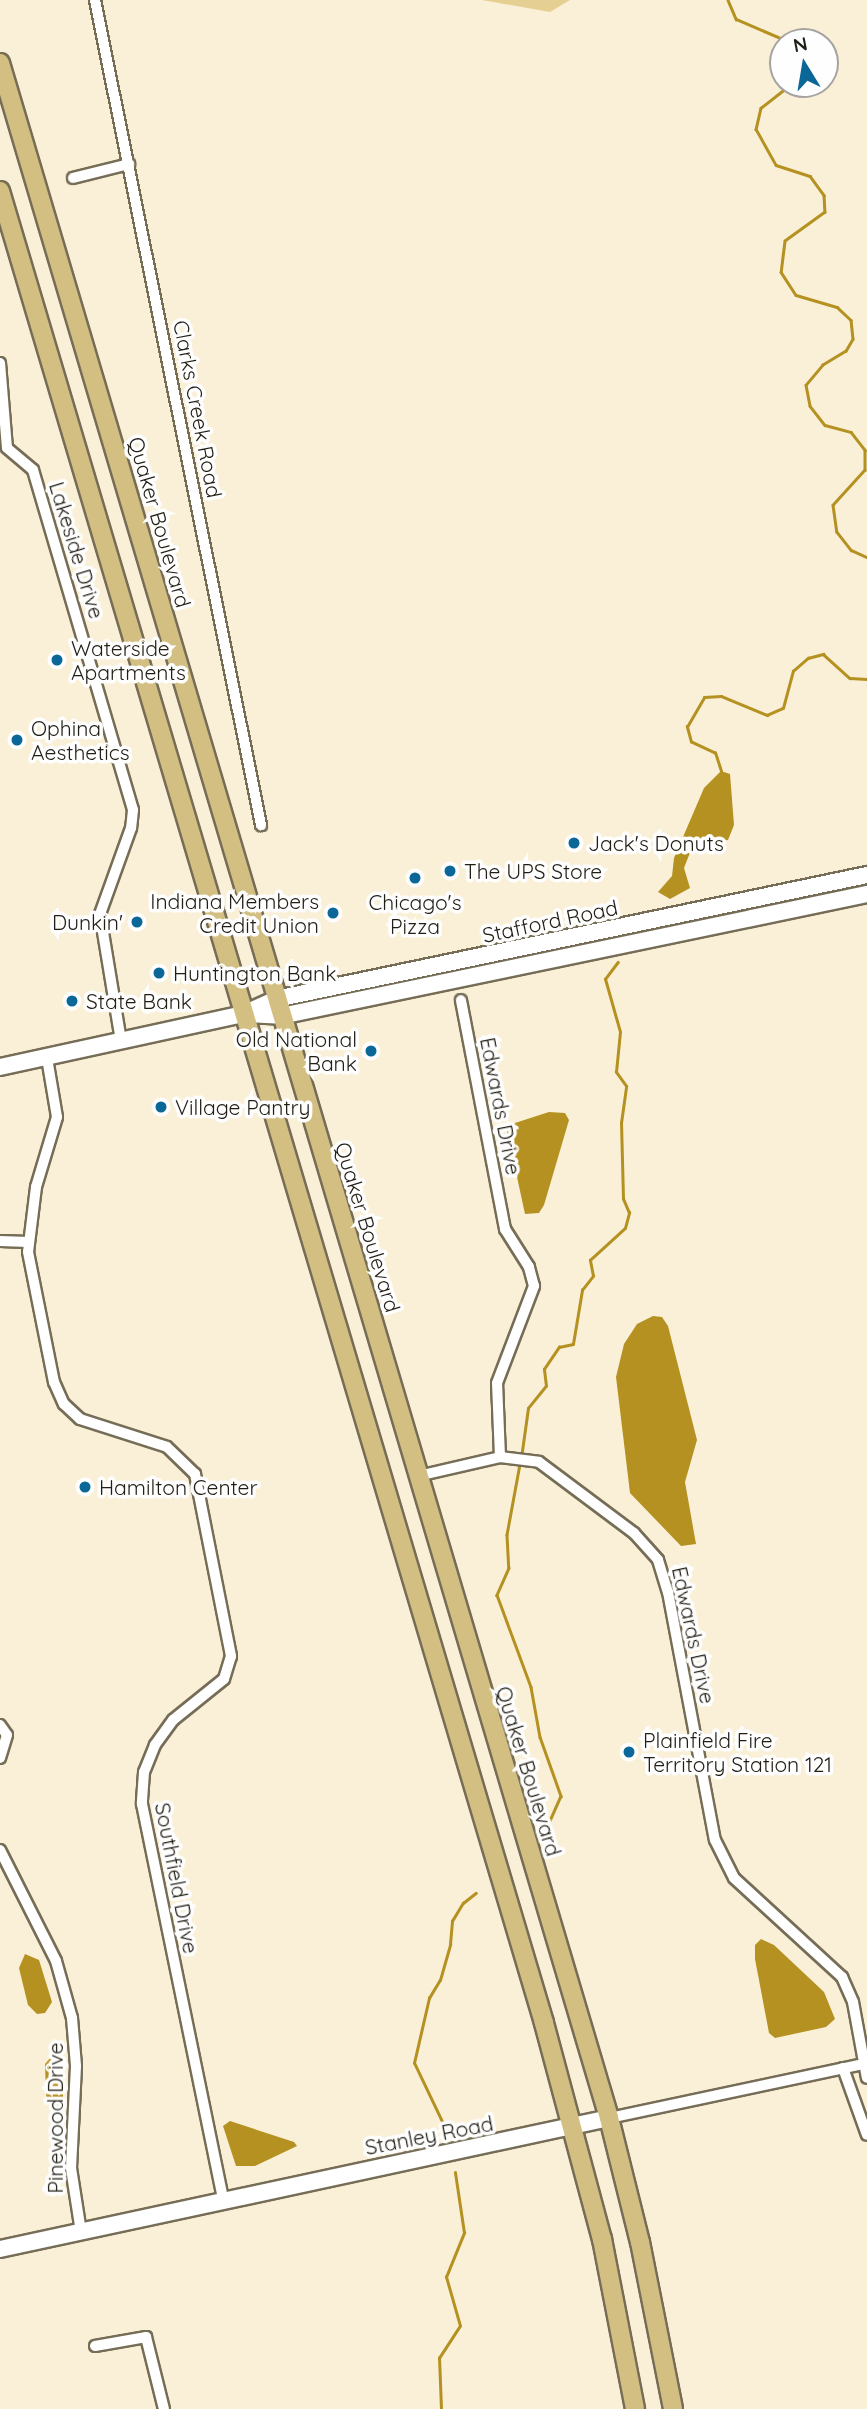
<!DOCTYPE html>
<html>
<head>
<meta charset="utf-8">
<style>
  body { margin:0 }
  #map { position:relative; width:867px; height:2409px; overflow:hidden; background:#faf0d7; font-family:Quicksand,sans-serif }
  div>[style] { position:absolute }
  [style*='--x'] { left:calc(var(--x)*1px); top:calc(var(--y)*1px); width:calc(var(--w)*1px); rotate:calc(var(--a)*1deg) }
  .green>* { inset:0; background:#e6cf92 }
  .water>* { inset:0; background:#b49120 }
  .stream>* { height:2.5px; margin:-1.25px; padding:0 1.25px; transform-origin:1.25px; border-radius:1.25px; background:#b49120 }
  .roads { filter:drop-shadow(2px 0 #766d57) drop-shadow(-2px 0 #766d57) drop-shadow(0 2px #766d57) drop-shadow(0 -2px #766d57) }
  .street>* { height:10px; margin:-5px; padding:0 5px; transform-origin:5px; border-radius:5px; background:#fff }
  .secondary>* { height:16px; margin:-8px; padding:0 8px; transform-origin:8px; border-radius:8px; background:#fff }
  .primary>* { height:18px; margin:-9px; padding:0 9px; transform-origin:9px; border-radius:9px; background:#d4bf82 }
  .dots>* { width:19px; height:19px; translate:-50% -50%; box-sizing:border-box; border:4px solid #fefefe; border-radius:50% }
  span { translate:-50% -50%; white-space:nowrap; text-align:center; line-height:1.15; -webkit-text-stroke:7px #fefefe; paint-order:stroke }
  .street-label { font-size:21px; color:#211e14 }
  .poi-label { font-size:21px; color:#211e14 }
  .left { translate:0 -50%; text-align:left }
  .right { translate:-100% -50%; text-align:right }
  .north { position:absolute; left:769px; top:28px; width:70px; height:70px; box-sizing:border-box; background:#fefefe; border:2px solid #a6a4a0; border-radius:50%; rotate:349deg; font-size:19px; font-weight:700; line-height:28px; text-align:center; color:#211e14 }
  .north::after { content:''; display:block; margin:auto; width:24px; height:32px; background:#0a6797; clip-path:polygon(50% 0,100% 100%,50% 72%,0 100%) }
</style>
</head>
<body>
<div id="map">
  <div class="green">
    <div style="clip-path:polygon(482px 0,570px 0,550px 12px)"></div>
  </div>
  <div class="water">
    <div style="clip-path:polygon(721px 771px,730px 774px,734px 825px,728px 840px,693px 845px,684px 868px,690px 888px,670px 899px,658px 892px,672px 876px,674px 858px,704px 788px)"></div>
    <div style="clip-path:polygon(549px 1112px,565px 1113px,569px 1120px,544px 1205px,539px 1213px,525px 1214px,506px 1126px)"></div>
    <div style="clip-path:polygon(653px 1316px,662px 1317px,668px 1326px,697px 1440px,685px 1482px,696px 1544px,681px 1546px,630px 1493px,616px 1377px,624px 1344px,637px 1324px)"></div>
    <div style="clip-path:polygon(761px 1939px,774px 1945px,824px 1992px,835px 2019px,826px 2027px,775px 2038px,769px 2033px,755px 1959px,755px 1945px)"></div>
    <div style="clip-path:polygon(25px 1954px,39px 1960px,52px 2002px,45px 2013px,37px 2014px,28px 2005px,19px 1968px)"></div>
    <div style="clip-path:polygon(52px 2056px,63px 2062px,63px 2098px,57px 2112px,48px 2105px,46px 2094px,45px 2064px)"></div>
    <div style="clip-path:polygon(230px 2121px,294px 2142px,297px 2146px,255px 2166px,236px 2166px,223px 2126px)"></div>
  </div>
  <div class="stream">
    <div style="--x:728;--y:0;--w:21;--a:67"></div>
    <div style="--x:736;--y:19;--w:59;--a:23.1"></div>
    <div style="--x:792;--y:84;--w:39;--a:142"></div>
    <div style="--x:761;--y:108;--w:22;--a:103"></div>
    <div style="--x:756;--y:129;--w:41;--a:60.9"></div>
    <div style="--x:776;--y:165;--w:36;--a:18"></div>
    <div style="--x:810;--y:176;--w:24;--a:54"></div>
    <div style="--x:824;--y:195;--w:17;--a:87"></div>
    <div style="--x:825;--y:212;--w:49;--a:144.1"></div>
    <div style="--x:785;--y:241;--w:31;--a:97"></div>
    <div style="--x:781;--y:272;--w:27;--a:57"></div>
    <div style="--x:796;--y:295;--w:43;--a:16.3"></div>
    <div style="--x:837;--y:307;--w:19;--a:43"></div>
    <div style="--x:851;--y:320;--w:19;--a:84"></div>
    <div style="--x:853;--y:339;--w:14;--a:120"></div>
    <div style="--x:846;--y:351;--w:27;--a:149"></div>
    <div style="--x:823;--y:365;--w:26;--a:130"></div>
    <div style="--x:806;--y:385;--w:21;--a:79"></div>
    <div style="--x:810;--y:406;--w:24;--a:52"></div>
    <div style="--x:825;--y:425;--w:27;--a:15"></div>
    <div style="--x:851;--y:432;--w:23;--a:52"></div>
    <div style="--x:865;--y:450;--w:20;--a:90"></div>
    <div style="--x:865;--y:470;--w:47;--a:132.4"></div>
    <div style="--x:833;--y:505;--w:27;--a:82"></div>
    <div style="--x:837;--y:532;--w:23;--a:52"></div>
    <div style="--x:851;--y:550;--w:17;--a:24"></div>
    <div style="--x:721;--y:771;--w:19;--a:-108"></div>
    <div style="--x:715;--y:753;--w:26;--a:-155"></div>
    <div style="--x:691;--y:742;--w:16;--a:-105"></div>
    <div style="--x:687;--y:727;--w:34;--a:-60"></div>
    <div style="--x:704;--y:697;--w:17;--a:-3"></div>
    <div style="--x:721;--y:696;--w:50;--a:22.4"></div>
    <div style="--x:767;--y:715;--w:17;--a:-24"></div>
    <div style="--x:783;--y:708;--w:38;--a:-75"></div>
    <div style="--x:793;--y:671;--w:20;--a:-41"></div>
    <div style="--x:808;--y:658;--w:16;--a:-15"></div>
    <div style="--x:823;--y:654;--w:36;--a:42"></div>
    <div style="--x:850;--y:678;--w:17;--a:3"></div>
    <div style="--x:521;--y:1458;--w:50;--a:-82"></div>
    <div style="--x:528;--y:1408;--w:28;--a:-51"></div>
    <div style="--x:546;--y:1386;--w:17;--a:-97"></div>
    <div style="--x:544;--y:1369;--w:27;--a:-56"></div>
    <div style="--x:559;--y:1347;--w:14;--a:-12"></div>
    <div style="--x:573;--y:1344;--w:55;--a:-80.5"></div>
    <div style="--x:582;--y:1290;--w:18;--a:-52"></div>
    <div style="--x:593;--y:1276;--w:16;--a:-101"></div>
    <div style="--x:590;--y:1260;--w:47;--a:-42.4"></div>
    <div style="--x:625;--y:1228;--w:16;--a:-75"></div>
    <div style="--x:629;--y:1213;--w:15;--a:-113"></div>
    <div style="--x:623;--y:1199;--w:76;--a:-91.5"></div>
    <div style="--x:621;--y:1123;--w:37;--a:-82"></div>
    <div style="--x:626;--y:1086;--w:17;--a:-126"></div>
    <div style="--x:616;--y:1072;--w:40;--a:-84.3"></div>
    <div style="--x:620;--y:1032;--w:55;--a:-105.8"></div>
    <div style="--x:605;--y:979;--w:21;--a:-53"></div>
    <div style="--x:520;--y:1464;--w:72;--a:100.4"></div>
    <div style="--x:507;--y:1535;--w:33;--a:87"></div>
    <div style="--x:509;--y:1568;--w:30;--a:114"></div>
    <div style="--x:497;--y:1595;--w:98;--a:69.7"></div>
    <div style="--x:531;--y:1687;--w:51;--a:79.8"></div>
    <div style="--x:540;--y:1737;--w:63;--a:70.4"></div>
    <div style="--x:561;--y:1796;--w:27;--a:114"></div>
    <div style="--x:446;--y:2130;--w:74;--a:-115.5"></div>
    <div style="--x:414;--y:2063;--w:67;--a:-77"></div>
    <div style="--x:429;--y:1998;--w:21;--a:-59"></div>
    <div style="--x:440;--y:1980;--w:37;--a:-74"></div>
    <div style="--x:450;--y:1944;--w:23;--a:-85"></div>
    <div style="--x:452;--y:1921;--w:21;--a:-59"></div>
    <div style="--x:463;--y:1903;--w:16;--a:-38"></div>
    <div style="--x:441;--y:2409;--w:51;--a:-92.2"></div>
    <div style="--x:439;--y:2358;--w:38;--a:-57"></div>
    <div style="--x:460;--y:2326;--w:51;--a:-105.9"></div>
    <div style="--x:446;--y:2277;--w:48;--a:-67.8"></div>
    <div style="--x:464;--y:2233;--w:61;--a:-98.5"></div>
  </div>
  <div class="roads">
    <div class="street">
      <div style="--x:95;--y:0;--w:842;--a:78.62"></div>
      <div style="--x:73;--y:178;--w:58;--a:-14"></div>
      <div style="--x:0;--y:363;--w:85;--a:85.3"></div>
      <div style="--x:7;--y:448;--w:34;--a:40"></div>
      <div style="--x:33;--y:470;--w:354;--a:73.6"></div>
      <div style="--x:133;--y:810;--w:18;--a:96"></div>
      <div style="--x:131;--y:828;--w:91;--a:109.8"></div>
      <div style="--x:100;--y:914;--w:129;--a:80.6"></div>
      <div style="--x:47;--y:1058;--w:60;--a:80.4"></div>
      <div style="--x:57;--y:1117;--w:73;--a:106.7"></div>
      <div style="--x:36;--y:1187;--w:65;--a:97"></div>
      <div style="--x:28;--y:1252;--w:133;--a:78.7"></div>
      <div style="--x:54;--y:1382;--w:24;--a:66"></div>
      <div style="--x:64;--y:1404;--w:22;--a:43"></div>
      <div style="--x:80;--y:1419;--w:91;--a:17.8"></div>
      <div style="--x:167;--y:1447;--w:39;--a:44"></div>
      <div style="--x:195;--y:1474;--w:186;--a:78.8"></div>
      <div style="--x:231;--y:1656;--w:24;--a:107"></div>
      <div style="--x:224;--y:1679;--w:65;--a:141.2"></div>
      <div style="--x:173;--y:1720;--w:31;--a:126"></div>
      <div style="--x:155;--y:1745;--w:29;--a:112"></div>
      <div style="--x:144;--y:1772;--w:32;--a:94"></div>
      <div style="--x:142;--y:1804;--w:404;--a:78.4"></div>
      <div style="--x:0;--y:1241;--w:29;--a:2"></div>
      <div style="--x:500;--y:1457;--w:39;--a:7"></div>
      <div style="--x:539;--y:1462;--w:119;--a:36.8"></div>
      <div style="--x:634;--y:1533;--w:36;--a:48"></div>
      <div style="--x:658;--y:1560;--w:34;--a:73"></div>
      <div style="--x:668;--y:1592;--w:252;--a:79.3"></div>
      <div style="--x:715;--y:1840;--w:42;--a:63.4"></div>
      <div style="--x:734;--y:1878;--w:147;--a:42.5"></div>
      <div style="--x:842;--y:1977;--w:27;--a:66"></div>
      <div style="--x:853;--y:2002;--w:77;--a:79.6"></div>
      <div style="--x:418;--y:1476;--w:84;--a:-13"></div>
      <div style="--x:500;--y:1457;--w:74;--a:-92.3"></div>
      <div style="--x:497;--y:1383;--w:104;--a:-69.1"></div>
      <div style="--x:534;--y:1286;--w:20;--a:-105"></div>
      <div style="--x:529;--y:1267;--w:45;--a:-122.3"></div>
      <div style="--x:505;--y:1229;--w:233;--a:-100.9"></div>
      <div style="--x:0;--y:1725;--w:12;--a:55"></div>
      <div style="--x:7;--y:1735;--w:24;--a:107"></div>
      <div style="--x:0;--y:1850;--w:124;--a:63.2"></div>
      <div style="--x:56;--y:1961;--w:59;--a:74.3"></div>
      <div style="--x:72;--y:2018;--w:48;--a:85.2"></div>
      <div style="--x:76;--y:2066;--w:102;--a:92.8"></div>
      <div style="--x:71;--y:2168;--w:65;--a:81.1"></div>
      <div style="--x:843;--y:2068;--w:71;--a:70.3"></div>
      <div style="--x:609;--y:2118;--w:264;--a:-12"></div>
      <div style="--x:95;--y:2346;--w:52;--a:-10"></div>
      <div style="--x:146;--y:2337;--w:74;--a:76"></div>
    </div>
    <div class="secondary">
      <div style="--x:246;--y:1014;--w:35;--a:3"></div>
      <div style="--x:281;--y:1016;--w:599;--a:-11.76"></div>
      <div style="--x:0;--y:1067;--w:249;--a:-12.3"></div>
      <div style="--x:243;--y:1014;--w:36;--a:-24"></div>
      <div style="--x:276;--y:999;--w:604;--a:-11.85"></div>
      <div style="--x:0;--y:2249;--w:623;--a:-12.14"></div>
    </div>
    <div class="primary">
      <div style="--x:0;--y:63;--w:2143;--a:73.49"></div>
      <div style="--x:609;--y:2118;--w:128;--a:76"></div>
      <div style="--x:640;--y:2242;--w:170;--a:78.8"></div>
      <div style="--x:0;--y:191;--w:1911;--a:73.46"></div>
      <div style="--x:544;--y:2023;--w:224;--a:75"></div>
      <div style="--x:602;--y:2239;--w:173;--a:79"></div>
    </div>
  </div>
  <div class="dots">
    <div style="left:57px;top:660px;background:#0a6797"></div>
    <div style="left:17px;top:740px;background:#0a6797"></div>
    <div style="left:574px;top:843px;background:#0a6797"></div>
    <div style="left:450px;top:871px;background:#0a6797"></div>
    <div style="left:415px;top:878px;background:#0a6797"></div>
    <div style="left:333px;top:913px;background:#0a6797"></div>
    <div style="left:137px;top:922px;background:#0a6797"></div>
    <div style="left:159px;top:973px;background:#0a6797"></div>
    <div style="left:72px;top:1001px;background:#0a6797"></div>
    <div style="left:371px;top:1051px;background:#0a6797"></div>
    <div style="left:161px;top:1107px;background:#0a6797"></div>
    <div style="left:85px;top:1487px;background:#0a6797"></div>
    <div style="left:629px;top:1752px;background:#0a6797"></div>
  </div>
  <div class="street-label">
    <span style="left:198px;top:409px;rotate:79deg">Clarks Creek Road</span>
    <span style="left:160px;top:522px;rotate:74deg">Quaker Boulevard</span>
    <span style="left:77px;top:550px;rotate:73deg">Lakeside Drive</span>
    <span style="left:550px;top:921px;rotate:-12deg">Stafford Road</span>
    <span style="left:501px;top:1106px;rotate:79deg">Edwards Drive</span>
    <span style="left:368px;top:1227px;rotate:73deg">Quaker Boulevard</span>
    <span style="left:694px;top:1635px;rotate:78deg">Edwards Drive</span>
    <span style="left:529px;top:1771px;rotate:73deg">Quaker Boulevard</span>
    <span style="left:177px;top:1878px;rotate:79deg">Southfield Drive</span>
    <span style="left:55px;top:2118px;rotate:-90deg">Pinewood Drive</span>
    <span style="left:429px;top:2135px;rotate:-11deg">Stanley Road</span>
  </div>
  <div class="poi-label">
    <span class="left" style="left:71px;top:660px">Waterside<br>Apartments</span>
    <span class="left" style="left:31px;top:740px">Ophina<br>Aesthetics</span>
    <span class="left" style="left:588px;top:843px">Jack's Donuts</span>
    <span class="left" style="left:464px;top:871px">The UPS Store</span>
    <span class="right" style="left:319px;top:913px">Indiana Members<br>Credit Union</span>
    <span style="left:415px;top:914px">Chicago's<br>Pizza</span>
    <span class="right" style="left:123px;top:922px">Dunkin'</span>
    <span class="left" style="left:173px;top:973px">Huntington Bank</span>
    <span class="left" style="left:86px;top:1001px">State Bank</span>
    <span class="right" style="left:357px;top:1051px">Old National<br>Bank</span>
    <span class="left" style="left:175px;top:1107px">Village Pantry</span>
    <span class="left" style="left:99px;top:1487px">Hamilton Center</span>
    <span class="left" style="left:643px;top:1752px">Plainfield Fire<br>Territory Station 121</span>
  </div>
  <div class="north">N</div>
</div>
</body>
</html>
